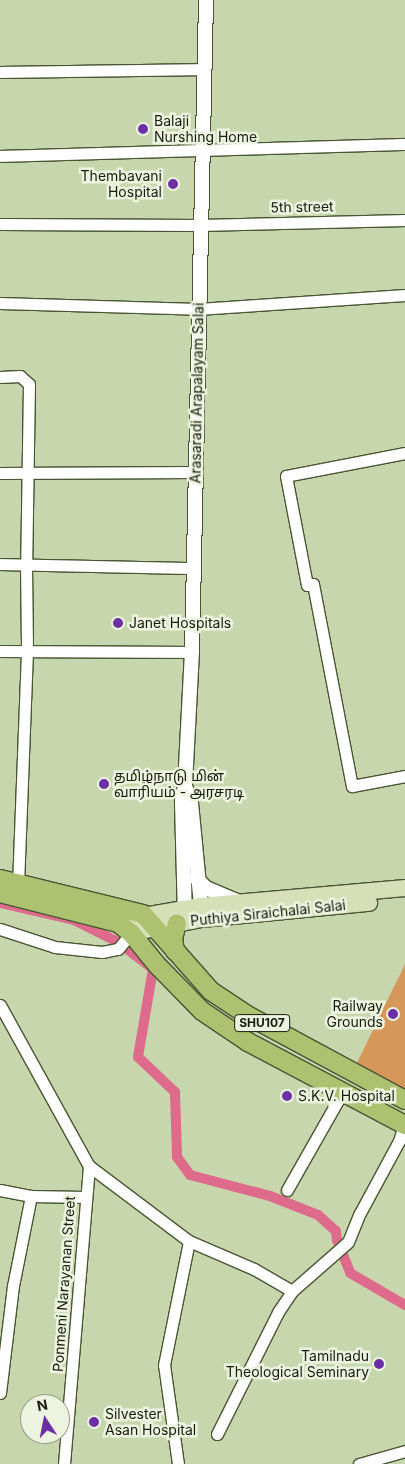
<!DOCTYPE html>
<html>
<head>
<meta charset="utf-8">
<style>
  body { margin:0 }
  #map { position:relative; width:405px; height:1464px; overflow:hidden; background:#c7d6ad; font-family:Inter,"Noto Sans Tamil",sans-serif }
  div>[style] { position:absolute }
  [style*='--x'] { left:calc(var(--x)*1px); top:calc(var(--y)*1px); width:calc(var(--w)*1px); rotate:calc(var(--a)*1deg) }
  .green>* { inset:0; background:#d5975a }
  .canal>* { height:10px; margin:-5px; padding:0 5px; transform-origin:5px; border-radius:5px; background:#df6b8c }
  .roads { filter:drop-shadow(1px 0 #495532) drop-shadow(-1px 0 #495532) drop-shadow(0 1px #495532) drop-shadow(0 -1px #495532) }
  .minor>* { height:11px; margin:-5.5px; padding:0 5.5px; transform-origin:5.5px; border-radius:5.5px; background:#fff }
  .tertiary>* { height:14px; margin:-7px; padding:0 7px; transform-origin:7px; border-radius:7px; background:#fff }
  .secondary>* { height:16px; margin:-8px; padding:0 8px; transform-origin:8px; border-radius:8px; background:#d6e0b8 }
  .primary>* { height:18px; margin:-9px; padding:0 9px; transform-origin:9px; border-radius:9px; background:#aec170 }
  .dots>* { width:14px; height:14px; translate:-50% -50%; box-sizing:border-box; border:2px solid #ecf4df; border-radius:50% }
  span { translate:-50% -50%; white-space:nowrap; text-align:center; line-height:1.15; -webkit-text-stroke:5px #ecf4df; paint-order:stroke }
  .shield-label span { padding:1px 4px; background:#ecf4df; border:1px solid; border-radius:4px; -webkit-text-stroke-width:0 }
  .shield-label { font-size:12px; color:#161b0c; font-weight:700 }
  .poi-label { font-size:14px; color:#161b0c }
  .left { translate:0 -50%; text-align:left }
  .right { translate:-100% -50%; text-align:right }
  .street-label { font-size:14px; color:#161b0c }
  .north { position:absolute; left:20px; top:1394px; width:50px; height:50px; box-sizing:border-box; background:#ecf4df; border:1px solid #969d8b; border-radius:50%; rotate:349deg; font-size:14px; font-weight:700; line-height:20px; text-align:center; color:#161b0c }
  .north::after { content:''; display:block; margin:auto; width:18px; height:22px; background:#6c2fa5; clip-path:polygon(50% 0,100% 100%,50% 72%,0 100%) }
</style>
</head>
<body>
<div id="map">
  <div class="green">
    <div style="clip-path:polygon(405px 964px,405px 1091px,356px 1065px)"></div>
  </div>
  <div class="canal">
    <div style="--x:0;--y:898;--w:5;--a:79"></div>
    <div style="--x:1;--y:903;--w:75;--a:13.1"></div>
    <div style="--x:74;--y:920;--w:49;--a:26.6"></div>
    <div style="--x:118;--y:942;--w:44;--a:37.6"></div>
    <div style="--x:153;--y:969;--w:89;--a:99.7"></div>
    <div style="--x:138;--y:1057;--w:51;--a:43.4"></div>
    <div style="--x:175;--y:1092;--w:65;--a:88.2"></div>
    <div style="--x:177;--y:1157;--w:22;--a:54"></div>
    <div style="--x:190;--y:1175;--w:83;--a:14.7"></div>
    <div style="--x:270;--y:1196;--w:52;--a:21.6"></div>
    <div style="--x:318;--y:1215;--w:24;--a:42"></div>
    <div style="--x:336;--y:1231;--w:9;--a:84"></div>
    <div style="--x:337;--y:1240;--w:35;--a:68"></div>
    <div style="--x:350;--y:1273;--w:64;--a:30.2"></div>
  </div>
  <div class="roads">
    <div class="minor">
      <div style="--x:0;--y:72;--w:204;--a:-0.8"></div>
      <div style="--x:0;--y:156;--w:405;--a:-1.7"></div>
      <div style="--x:0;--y:224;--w:200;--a:0.3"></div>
      <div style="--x:200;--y:225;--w:205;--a:-1.4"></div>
      <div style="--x:0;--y:303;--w:198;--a:1.7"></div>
      <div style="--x:198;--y:309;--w:207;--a:-3.9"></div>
      <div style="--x:0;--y:377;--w:20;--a:-3"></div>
      <div style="--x:20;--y:376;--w:12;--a:42"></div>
      <div style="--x:29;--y:384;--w:181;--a:90.9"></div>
      <div style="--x:26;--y:565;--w:86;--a:89.3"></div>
      <div style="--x:27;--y:651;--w:232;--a:92.2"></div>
      <div style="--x:405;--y:453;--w:121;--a:169.1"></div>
      <div style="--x:286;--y:476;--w:111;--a:79.1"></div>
      <div style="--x:307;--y:585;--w:6;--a:-9"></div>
      <div style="--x:313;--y:584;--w:206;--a:79.1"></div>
      <div style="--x:352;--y:786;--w:54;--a:-10.7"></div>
      <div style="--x:0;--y:473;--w:195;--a:-0.3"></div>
      <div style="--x:0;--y:564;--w:194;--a:1.2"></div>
      <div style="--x:0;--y:651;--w:192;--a:0.3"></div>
      <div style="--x:0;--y:929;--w:58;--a:18.1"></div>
      <div style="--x:55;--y:947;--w:47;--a:6.1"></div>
      <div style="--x:102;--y:952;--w:16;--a:-11"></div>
      <div style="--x:118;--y:949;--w:21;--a:-51"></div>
      <div style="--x:0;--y:1005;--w:184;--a:61.1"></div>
      <div style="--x:89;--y:1166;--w:125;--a:36.9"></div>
      <div style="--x:189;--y:1241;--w:71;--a:23.3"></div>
      <div style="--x:254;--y:1269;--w:44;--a:30.1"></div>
      <div style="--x:0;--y:1190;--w:32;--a:11"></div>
      <div style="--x:31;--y:1196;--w:54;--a:1.1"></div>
      <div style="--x:287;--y:1190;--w:112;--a:-60.4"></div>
      <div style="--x:0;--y:1393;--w:108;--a:-83.1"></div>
      <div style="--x:13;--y:1286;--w:92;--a:-78.7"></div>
      <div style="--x:217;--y:1434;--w:136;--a:-63.4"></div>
      <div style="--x:278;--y:1312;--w:25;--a:-56"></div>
      <div style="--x:292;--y:1291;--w:74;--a:-41.2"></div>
      <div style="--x:348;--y:1242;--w:31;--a:-68"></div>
      <div style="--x:360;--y:1213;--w:82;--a:-61.6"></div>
      <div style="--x:399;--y:1141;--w:17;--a:-73"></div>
      <div style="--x:64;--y:1464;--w:299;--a:-85.2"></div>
      <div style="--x:178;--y:1464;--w:100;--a:-98"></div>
      <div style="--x:164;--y:1365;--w:126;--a:-78.6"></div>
      <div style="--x:359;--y:1464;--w:48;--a:-15.8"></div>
    </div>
    <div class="tertiary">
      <div style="--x:185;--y:786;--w:18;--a:71"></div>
      <div style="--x:191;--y:803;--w:113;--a:84.4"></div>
      <div style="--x:197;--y:879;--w:13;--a:45"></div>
      <div style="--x:206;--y:888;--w:36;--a:23"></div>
      <div style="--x:185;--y:918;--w:117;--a:-91.5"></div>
      <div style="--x:182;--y:801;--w:16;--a:-79"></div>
      <div style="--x:185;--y:785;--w:133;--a:-87"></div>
      <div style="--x:192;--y:652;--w:652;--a:-88.77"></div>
    </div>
    <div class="secondary">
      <div style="--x:132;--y:918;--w:69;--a:-10"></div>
      <div style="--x:200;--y:906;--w:206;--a:-5"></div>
      <div style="--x:131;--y:933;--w:72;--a:-11.2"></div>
      <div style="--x:202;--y:919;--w:168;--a:-5.5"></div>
    </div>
    <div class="primary">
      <div style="--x:0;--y:879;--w:147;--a:13.8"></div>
      <div style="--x:143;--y:914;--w:103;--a:48.6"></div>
      <div style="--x:211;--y:991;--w:43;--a:33.7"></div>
      <div style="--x:247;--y:1015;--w:179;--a:28.3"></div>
      <div style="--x:0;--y:893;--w:122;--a:14.3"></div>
      <div style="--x:118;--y:923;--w:16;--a:38"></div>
      <div style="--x:131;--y:933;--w:41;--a:50.9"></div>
      <div style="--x:157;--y:965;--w:64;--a:45.6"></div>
      <div style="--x:202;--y:1011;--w:55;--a:34"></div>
      <div style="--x:248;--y:1042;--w:178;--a:27.9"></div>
      <div style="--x:175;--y:951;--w:12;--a:-99"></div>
      <div style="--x:173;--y:939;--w:16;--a:-76"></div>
    </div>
  </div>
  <div class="dots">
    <div style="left:143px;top:129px;background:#6c2fa5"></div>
    <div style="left:173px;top:184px;background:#6c2fa5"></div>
    <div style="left:118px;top:623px;background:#6c2fa5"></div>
    <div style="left:104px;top:784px;background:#6c2fa5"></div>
    <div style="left:393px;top:1014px;background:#6c2fa5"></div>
    <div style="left:287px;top:1096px;background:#6c2fa5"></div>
    <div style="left:379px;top:1364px;background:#6c2fa5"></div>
    <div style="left:94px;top:1422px;background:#6c2fa5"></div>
  </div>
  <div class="shield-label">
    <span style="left:262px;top:1023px">SHU107</span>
  </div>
  <div class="poi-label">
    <span class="left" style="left:154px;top:129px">Balaji<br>Nurshing Home</span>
    <span class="right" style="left:162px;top:184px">Thembavani<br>Hospital</span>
    <span class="left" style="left:129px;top:623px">Janet Hospitals</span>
    <span class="left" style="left:114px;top:784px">தமிழ்நாடு மின்<br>வாரியம் - அரசரடி</span>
    <span class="right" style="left:383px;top:1014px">Railway<br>Grounds</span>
    <span class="left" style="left:298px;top:1096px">S.K.V. Hospital</span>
    <span class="right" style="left:369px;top:1364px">Tamilnadu<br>Theological Seminary</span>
    <span class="left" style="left:105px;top:1422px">Silvester<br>Asan Hospital</span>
  </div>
  <div class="street-label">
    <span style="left:302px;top:207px;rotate:-1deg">5th street</span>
    <span style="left:197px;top:393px;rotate:-89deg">Arasaradi Arapalayam Salai</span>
    <span style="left:268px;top:913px;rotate:-6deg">Puthiya Siraichalai Salai</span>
    <span style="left:64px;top:1284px;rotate:-86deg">Ponmeni Narayanan Street</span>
  </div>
  <div class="north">N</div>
</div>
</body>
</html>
